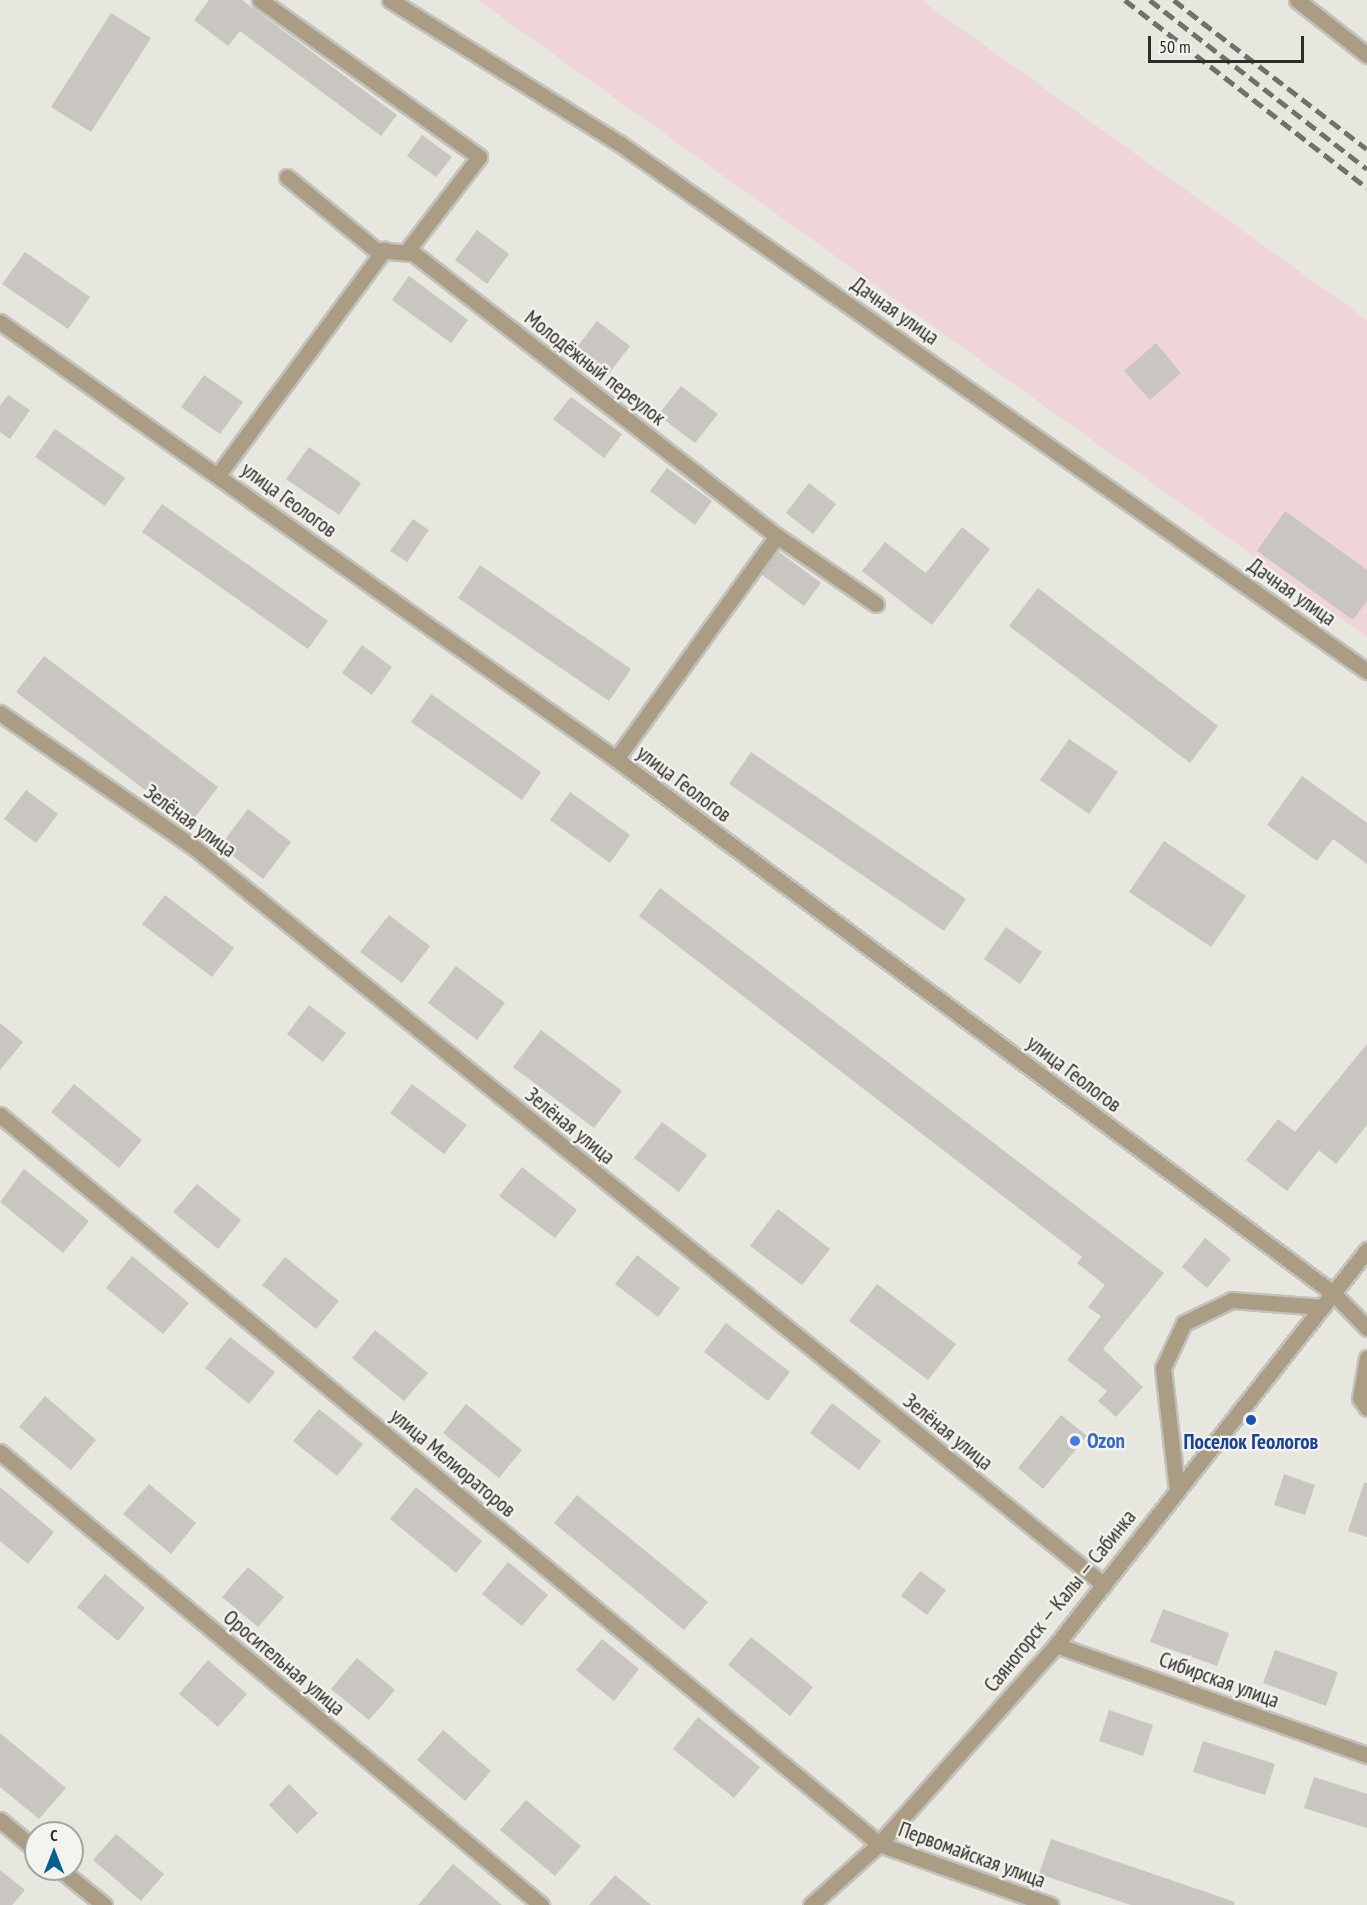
<!DOCTYPE html>
<html>
<head>
<meta charset="utf-8">
<style>
  body { margin:0 }
  #map { position:relative; width:1367px; height:1905px; overflow:hidden; background:#e7e6df; font-family:"PT Sans Narrow",sans-serif }
  div>[style] { position:absolute }
  [style*='--x'] { left:calc(var(--x)*1px); top:calc(var(--y)*1px); width:calc(var(--w)*1px); rotate:calc(var(--a)*1deg) }
  .industrial>* { inset:0; background:#efd4da }
  .building>* { inset:0; background:#c9c5c0 }
  .roads { filter:drop-shadow(2px 0 #c2c1bb) drop-shadow(-2px 0 #c2c1bb) drop-shadow(0 2px #c2c1bb) drop-shadow(0 -2px #c2c1bb) }
  .minor>* { height:15px; margin:-7.5px; padding:0 7.5px; transform-origin:7.5px; border-radius:7.5px; background:#ab9d84 }
  .rail>* { height:4.5px; margin-top:-2.25px; transform-origin:0; background:repeating-linear-gradient(90deg,#71716c 0 12px,transparent 0 18px) }
  .dots>* { width:16px; height:16px; translate:-50% -50%; box-sizing:border-box; border:3px solid #f5f3ed; border-radius:50% }
  span { translate:-50% -50%; white-space:nowrap; text-align:center; line-height:1.15; -webkit-text-stroke:4.5px #f5f3ed; paint-order:stroke }
  .street-label { font-size:21px; color:#2c2c29 }
  .shop-label { font-size:21px; color:#366cbe; font-weight:700 }
  .left { translate:0 -50%; text-align:left }
  .transit-label { font-size:21px; color:#164399; font-weight:700 }
  .north { position:absolute; left:24px; top:1821px; width:60px; height:60px; box-sizing:border-box; background:#f5f3ed; border:2px solid #a5a39f; border-radius:50%; rotate:0deg; font-size:16px; font-weight:700; line-height:24px; text-align:center; color:#2c2c29 }
  .north::after { content:''; display:block; margin:auto; width:21px; height:27px; background:#026191; clip-path:polygon(50% 0,100% 100%,50% 72%,0 100%) }
  .scale { position:absolute; left:1148px; top:36px; width:156px; height:27px; box-sizing:border-box; border:3px solid #2c2c29; border-top:0; padding-left:8px; font-size:18px; line-height:21px; white-space:nowrap; color:#2c2c29; -webkit-text-stroke:4px #f5f3ed; paint-order:stroke }
</style>
</head>
<body>
<div id="map">
  <div class="industrial">
    <div style="clip-path:polygon(478px 0,921px 0,1367px 320px,1367px 637px)"></div>
  </div>
  <div class="building">
    <div style="clip-path:polygon(209px 0,242px 0,397px 115px,381px 136px,240px 31px,228px 46px,194px 20px)"></div>
    <div style="clip-path:polygon(111px 13px,151px 38px,91px 132px,51px 107px)"></div>
    <div style="clip-path:polygon(422px 135px,452px 157px,436px 177px,407px 156px)"></div>
    <div style="clip-path:polygon(477px 230px,509px 254px,487px 284px,455px 260px)"></div>
    <div style="clip-path:polygon(25px 252px,90px 297px,68px 329px,2px 284px)"></div>
    <div style="clip-path:polygon(409px 276px,468px 320px,451px 343px,392px 300px)"></div>
    <div style="clip-path:polygon(597px 321px,630px 346px,607px 376px,574px 351px)"></div>
    <div style="clip-path:polygon(1156px 343px,1181px 373px,1150px 400px,1124px 371px)"></div>
    <div style="clip-path:polygon(204px 375px,243px 402px,220px 434px,181px 407px)"></div>
    <div style="clip-path:polygon(681px 386px,718px 414px,695px 443px,658px 415px)"></div>
    <div style="clip-path:polygon(8px 395px,30px 410px,10px 439px,0 432px,0 406px)"></div>
    <div style="clip-path:polygon(571px 397px,622px 434px,604px 458px,553px 419px)"></div>
    <div style="clip-path:polygon(55px 429px,125px 478px,105px 506px,35px 457px)"></div>
    <div style="clip-path:polygon(309px 447px,361px 483px,339px 515px,286px 479px)"></div>
    <div style="clip-path:polygon(667px 468px,712px 501px,695px 525px,650px 491px)"></div>
    <div style="clip-path:polygon(809px 483px,836px 504px,813px 534px,786px 513px)"></div>
    <div style="clip-path:polygon(162px 504px,328px 621px,308px 649px,142px 532px)"></div>
    <div style="clip-path:polygon(1285px 511px,1367px 570px,1367px 601px,1353px 620px,1257px 551px)"></div>
    <div style="clip-path:polygon(413px 519px,429px 530px,407px 562px,390px 551px)"></div>
    <div style="clip-path:polygon(962px 527px,990px 549px,932px 625px,862px 571px,885px 542px,926px 573px)"></div>
    <div style="clip-path:polygon(778px 551px,821px 583px,804px 606px,761px 574px)"></div>
    <div style="clip-path:polygon(480px 565px,631px 669px,609px 701px,458px 598px)"></div>
    <div style="clip-path:polygon(1038px 588px,1218px 726px,1190px 763px,1009px 626px)"></div>
    <div style="clip-path:polygon(362px 645px,392px 667px,372px 695px,342px 673px)"></div>
    <div style="clip-path:polygon(44px 656px,218px 787px,190px 824px,16px 692px)"></div>
    <div style="clip-path:polygon(431px 694px,541px 772px,522px 800px,411px 722px)"></div>
    <div style="clip-path:polygon(1069px 739px,1118px 772px,1089px 814px,1040px 780px)"></div>
    <div style="clip-path:polygon(751px 752px,966px 899px,944px 931px,729px 784px)"></div>
    <div style="clip-path:polygon(1302px 776px,1367px 823px,1367px 864px,1333px 839px,1317px 861px,1267px 825px)"></div>
    <div style="clip-path:polygon(26px 790px,58px 814px,36px 843px,4px 819px)"></div>
    <div style="clip-path:polygon(570px 792px,630px 835px,610px 863px,550px 820px)"></div>
    <div style="clip-path:polygon(248px 809px,291px 842px,263px 879px,220px 846px)"></div>
    <div style="clip-path:polygon(1164px 841px,1246px 896px,1211px 947px,1129px 892px)"></div>
    <div style="clip-path:polygon(660px 888px,1164px 1273px,1103px 1349px,1143px 1387px,1116px 1417px,1098px 1401px,1107px 1391px,1067px 1360px,1101px 1316px,1088px 1307px,1105px 1285px,1077px 1263px,1082px 1257px,639px 916px)"></div>
    <div style="clip-path:polygon(165px 895px,234px 948px,212px 977px,142px 924px)"></div>
    <div style="clip-path:polygon(389px 915px,430px 946px,402px 983px,360px 952px)"></div>
    <div style="clip-path:polygon(1006px 927px,1042px 952px,1020px 984px,984px 959px)"></div>
    <div style="clip-path:polygon(456px 966px,505px 1003px,477px 1040px,428px 1003px)"></div>
    <div style="clip-path:polygon(309px 1005px,346px 1033px,323px 1062px,287px 1034px)"></div>
    <div style="clip-path:polygon(0 1023px,23px 1042px,0 1070px)"></div>
    <div style="clip-path:polygon(541px 1030px,622px 1091px,594px 1128px,513px 1067px)"></div>
    <div style="clip-path:polygon(1367px 1044px,1367px 1125px,1336px 1164px,1319px 1150px,1287px 1191px,1246px 1160px,1278px 1119px,1295px 1132px)"></div>
    <div style="clip-path:polygon(74px 1084px,142px 1140px,119px 1168px,51px 1112px)"></div>
    <div style="clip-path:polygon(412px 1084px,467px 1125px,444px 1154px,390px 1113px)"></div>
    <div style="clip-path:polygon(662px 1122px,707px 1155px,679px 1192px,634px 1158px)"></div>
    <div style="clip-path:polygon(522px 1167px,577px 1210px,555px 1238px,499px 1196px)"></div>
    <div style="clip-path:polygon(24px 1169px,89px 1221px,63px 1253px,0 1202px)"></div>
    <div style="clip-path:polygon(197px 1184px,241px 1220px,218px 1249px,173px 1212px)"></div>
    <div style="clip-path:polygon(778px 1209px,830px 1249px,802px 1285px,750px 1246px)"></div>
    <div style="clip-path:polygon(1205px 1238px,1231px 1259px,1207px 1288px,1182px 1267px)"></div>
    <div style="clip-path:polygon(637px 1255px,680px 1288px,658px 1317px,615px 1284px)"></div>
    <div style="clip-path:polygon(132px 1256px,189px 1303px,163px 1334px,106px 1288px)"></div>
    <div style="clip-path:polygon(285px 1257px,339px 1301px,316px 1329px,262px 1285px)"></div>
    <div style="clip-path:polygon(877px 1284px,956px 1344px,928px 1380px,849px 1321px)"></div>
    <div style="clip-path:polygon(726px 1323px,790px 1372px,768px 1401px,704px 1352px)"></div>
    <div style="clip-path:polygon(375px 1330px,428px 1373px,404px 1401px,352px 1358px)"></div>
    <div style="clip-path:polygon(230px 1337px,275px 1372px,249px 1404px,205px 1368px)"></div>
    <div style="clip-path:polygon(45px 1396px,96px 1440px,71px 1470px,19px 1427px)"></div>
    <div style="clip-path:polygon(832px 1403px,881px 1441px,859px 1470px,810px 1433px)"></div>
    <div style="clip-path:polygon(466px 1404px,522px 1450px,499px 1478px,443px 1433px)"></div>
    <div style="clip-path:polygon(319px 1409px,363px 1444px,337px 1476px,293px 1441px)"></div>
    <div style="clip-path:polygon(1061px 1415px,1087px 1436px,1043px 1489px,1018px 1468px)"></div>
    <div style="clip-path:polygon(1284px 1474px,1315px 1485px,1305px 1515px,1274px 1505px)"></div>
    <div style="clip-path:polygon(1364px 1483px,1367px 1483px,1367px 1537px,1348px 1531px)"></div>
    <div style="clip-path:polygon(149px 1484px,196px 1523px,171px 1554px,123px 1514px)"></div>
    <div style="clip-path:polygon(0 1487px,54px 1532px,28px 1564px,0 1541px)"></div>
    <div style="clip-path:polygon(416px 1487px,482px 1541px,456px 1573px,390px 1519px)"></div>
    <div style="clip-path:polygon(577px 1495px,708px 1602px,684px 1630px,554px 1523px)"></div>
    <div style="clip-path:polygon(508px 1562px,548px 1595px,522px 1626px,482px 1594px)"></div>
    <div style="clip-path:polygon(248px 1567px,284px 1597px,258px 1627px,222px 1597px)"></div>
    <div style="clip-path:polygon(920px 1571px,946px 1590px,927px 1615px,901px 1596px)"></div>
    <div style="clip-path:polygon(105px 1574px,145px 1608px,118px 1641px,77px 1607px)"></div>
    <div style="clip-path:polygon(1163px 1609px,1229px 1633px,1217px 1666px,1150px 1642px)"></div>
    <div style="clip-path:polygon(751px 1637px,813px 1687px,790px 1716px,728px 1665px)"></div>
    <div style="clip-path:polygon(602px 1639px,639px 1669px,614px 1701px,576px 1670px)"></div>
    <div style="clip-path:polygon(1275px 1650px,1338px 1672px,1326px 1706px,1263px 1683px)"></div>
    <div style="clip-path:polygon(357px 1658px,395px 1690px,369px 1720px,331px 1689px)"></div>
    <div style="clip-path:polygon(208px 1660px,247px 1694px,218px 1727px,179px 1694px)"></div>
    <div style="clip-path:polygon(1109px 1710px,1153px 1725px,1143px 1756px,1099px 1741px)"></div>
    <div style="clip-path:polygon(698px 1717px,760px 1767px,734px 1798px,673px 1749px)"></div>
    <div style="clip-path:polygon(443px 1730px,491px 1771px,465px 1801px,417px 1760px)"></div>
    <div style="clip-path:polygon(0 1733px,66px 1788px,39px 1819px,0 1787px)"></div>
    <div style="clip-path:polygon(1203px 1741px,1275px 1764px,1265px 1795px,1193px 1772px)"></div>
    <div style="clip-path:polygon(1314px 1777px,1367px 1794px,1367px 1828px,1304px 1808px)"></div>
    <div style="clip-path:polygon(289px 1784px,318px 1813px,297px 1834px,269px 1805px)"></div>
    <div style="clip-path:polygon(526px 1800px,581px 1846px,555px 1876px,500px 1830px)"></div>
    <div style="clip-path:polygon(116px 1834px,164px 1874px,141px 1901px,93px 1860px)"></div>
    <div style="clip-path:polygon(1051px 1839px,1235px 1902px,1234px 1905px,1131px 1905px,1039px 1874px)"></div>
    <div style="clip-path:polygon(453px 1864px,502px 1905px,418px 1905px)"></div>
    <div style="clip-path:polygon(0 1870px,25px 1890px,12px 1905px,0 1905px)"></div>
    <div style="clip-path:polygon(615px 1875px,651px 1905px,589px 1905px)"></div>
  </div>
  <div class="roads">
    <div class="minor">
      <div style="--x:260;--y:0;--w:269;--a:35.6"></div>
      <div style="--x:479;--y:157;--w:120;--a:127.5"></div>
      <div style="--x:390;--y:0;--w:270;--a:32"></div>
      <div style="--x:619;--y:143;--w:916;--a:35.22"></div>
      <div style="--x:1297;--y:0;--w:89;--a:38.2"></div>
      <div style="--x:287;--y:177;--w:115;--a:39.4"></div>
      <div style="--x:376;--y:250;--w:37;--a:5"></div>
      <div style="--x:413;--y:253;--w:461;--a:37.9"></div>
      <div style="--x:777;--y:536;--w:120;--a:34.5"></div>
      <div style="--x:0;--y:322;--w:755;--a:35.35"></div>
      <div style="--x:616;--y:759;--w:894;--a:36.68"></div>
      <div style="--x:1333;--y:1293;--w:49;--a:45.8"></div>
      <div style="--x:218;--y:475;--w:280;--a:-53.6"></div>
      <div style="--x:0;--y:713;--w:237;--a:34.7"></div>
      <div style="--x:195;--y:848;--w:1170;--a:39.03"></div>
      <div style="--x:616;--y:759;--w:275;--a:-54.2"></div>
      <div style="--x:0;--y:1115;--w:1142;--a:39.67"></div>
      <div style="--x:879;--y:1844;--w:182;--a:19.6"></div>
      <div style="--x:1367;--y:1358;--w:41;--a:99.9"></div>
      <div style="--x:1360;--y:1398;--w:12;--a:55"></div>
      <div style="--x:0;--y:1452;--w:706;--a:39.94"></div>
      <div style="--x:1177;--y:1491;--w:124;--a:-96.5"></div>
      <div style="--x:1163;--y:1368;--w:50;--a:-65"></div>
      <div style="--x:1184;--y:1323;--w:53;--a:-25.6"></div>
      <div style="--x:1232;--y:1300;--w:90;--a:4.4"></div>
      <div style="--x:1056;--y:1645;--w:330;--a:19.5"></div>
      <div style="--x:0;--y:1820;--w:47;--a:39.8"></div>
      <div style="--x:60;--y:1869;--w:57;--a:39.3"></div>
      <div style="--x:811;--y:1905;--w:91;--a:-41.9"></div>
      <div style="--x:879;--y:1844;--w:266;--a:-48.3"></div>
      <div style="--x:1056;--y:1645;--w:503;--a:-51.79"></div>
    </div>
  </div>
  <div class="rail">
    <div style="--x:1125;--y:0;--w:306;--a:37.8"></div>
    <div style="--x:1150;--y:0;--w:275;--a:37.9"></div>
    <div style="--x:1174;--y:0;--w:42;--a:38.2"></div>
    <div style="--x:1202;--y:22;--w:208;--a:37.6"></div>
  </div>
  <div class="dots">
    <div style="left:1251px;top:1420px;background:#1a4fb4"></div>
    <div style="left:1075px;top:1441px;background:#3f7fe0"></div>
  </div>
  <div class="street-label">
    <span style="left:895px;top:311px;rotate:35deg">Дачная улица</span>
    <span style="left:595px;top:368px;rotate:38deg">Молодёжный переулок</span>
    <span style="left:289px;top:500px;rotate:36deg">улица Геологов</span>
    <span style="left:1292px;top:592px;rotate:35deg">Дачная улица</span>
    <span style="left:684px;top:784px;rotate:37deg">улица Геологов</span>
    <span style="left:190px;top:821px;rotate:36deg">Зелёная улица</span>
    <span style="left:1074px;top:1074px;rotate:37deg">улица Геологов</span>
    <span style="left:570px;top:1126px;rotate:39deg">Зелёная улица</span>
    <span style="left:948px;top:1432px;rotate:39deg">Зелёная улица</span>
    <span style="left:453px;top:1463px;rotate:40deg">улица Мелиораторов</span>
    <span style="left:1060px;top:1601px;rotate:-51deg">Саяногорск — Калы — Сабинка</span>
    <span style="left:284px;top:1663px;rotate:40deg">Оросительная улица</span>
    <span style="left:1219px;top:1680px;rotate:20deg">Сибирская улица</span>
    <span style="left:972px;top:1855px;rotate:20deg">Первомайская улица</span>
  </div>
  <div class="shop-label">
    <span class="left" style="left:1087px;top:1441px">Ozon</span>
  </div>
  <div class="transit-label">
    <span style="left:1251px;top:1442px">Поселок Геологов</span>
  </div>
  <div class="north">С</div>
  <div class="scale">50 m</div>
</div>
</body>
</html>
